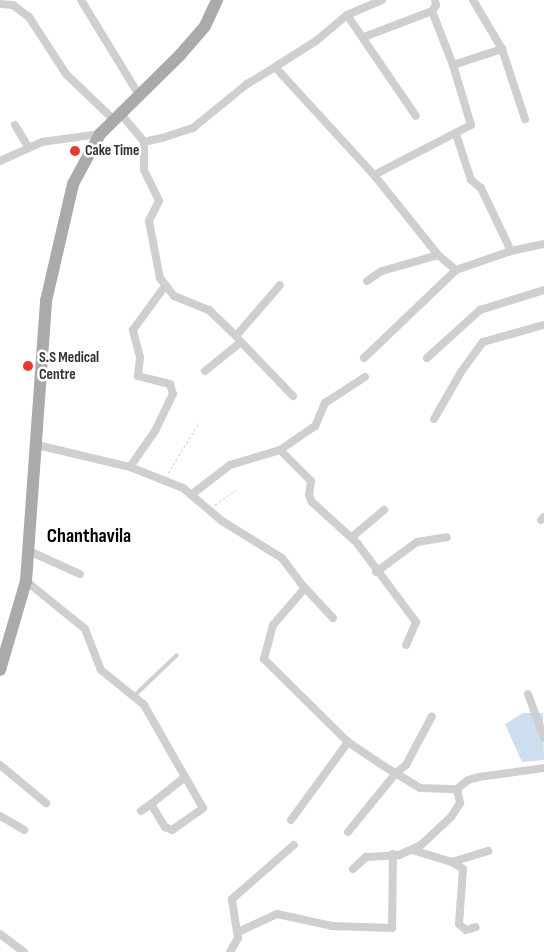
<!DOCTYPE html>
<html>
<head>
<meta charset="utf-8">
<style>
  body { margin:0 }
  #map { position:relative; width:544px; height:952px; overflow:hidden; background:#fff; font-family:"Sofia Sans Condensed",sans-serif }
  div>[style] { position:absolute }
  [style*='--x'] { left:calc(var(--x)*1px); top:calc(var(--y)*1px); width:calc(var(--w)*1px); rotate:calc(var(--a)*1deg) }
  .water>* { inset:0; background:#cddeef }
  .path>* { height:1px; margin-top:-0.5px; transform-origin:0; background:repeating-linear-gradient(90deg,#cfcfcf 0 2.5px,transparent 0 5px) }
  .lane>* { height:4px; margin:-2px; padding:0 2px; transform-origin:2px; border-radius:2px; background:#cfcfcf }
  .street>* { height:8px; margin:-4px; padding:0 4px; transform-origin:4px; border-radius:4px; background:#cfcfcf }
  .primary>* { height:12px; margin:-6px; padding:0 6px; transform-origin:6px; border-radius:6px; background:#aaa }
  .dots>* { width:14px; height:14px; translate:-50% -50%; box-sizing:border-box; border:2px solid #fff; border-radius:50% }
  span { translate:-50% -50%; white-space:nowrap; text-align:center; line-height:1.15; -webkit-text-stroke:5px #fff; paint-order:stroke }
  .poi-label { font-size:15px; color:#323232; font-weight:700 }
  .left { translate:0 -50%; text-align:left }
  .district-label { font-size:20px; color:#000; font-weight:700 }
</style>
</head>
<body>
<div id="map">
  <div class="water">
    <div style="clip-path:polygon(523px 713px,543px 713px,544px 760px,522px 762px,505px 724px)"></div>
  </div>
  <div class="path">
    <div style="--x:168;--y:473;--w:61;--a:-58.4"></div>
    <div style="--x:215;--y:505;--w:26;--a:-36"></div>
  </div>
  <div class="lane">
    <div style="--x:134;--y:696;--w:59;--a:-43.6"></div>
  </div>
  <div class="street">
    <div style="--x:81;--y:0;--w:111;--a:58.6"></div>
    <div style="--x:473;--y:0;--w:57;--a:59.4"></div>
    <div style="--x:0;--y:4;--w:13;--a:4"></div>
    <div style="--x:13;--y:5;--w:20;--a:37"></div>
    <div style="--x:29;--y:17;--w:68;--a:57"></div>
    <div style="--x:66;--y:74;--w:66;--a:43.8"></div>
    <div style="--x:347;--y:15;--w:122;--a:55.7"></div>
    <div style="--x:364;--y:37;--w:73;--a:-20.9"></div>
    <div style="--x:432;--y:11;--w:7;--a:-56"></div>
    <div style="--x:436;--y:5;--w:5;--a:-101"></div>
    <div style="--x:453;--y:65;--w:52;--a:-18.1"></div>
    <div style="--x:502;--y:49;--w:74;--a:71.8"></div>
    <div style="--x:275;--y:67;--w:49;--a:-32.4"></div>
    <div style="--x:316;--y:41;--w:40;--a:-40"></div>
    <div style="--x:347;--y:15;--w:38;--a:-23"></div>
    <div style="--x:120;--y:113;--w:38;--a:50"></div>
    <div style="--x:144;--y:142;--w:18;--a:-13"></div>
    <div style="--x:162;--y:138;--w:33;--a:-18"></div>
    <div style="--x:193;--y:128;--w:70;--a:-39.2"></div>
    <div style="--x:247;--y:84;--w:33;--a:-31"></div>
    <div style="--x:275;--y:67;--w:147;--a:47.5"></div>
    <div style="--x:374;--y:175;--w:102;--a:51.3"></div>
    <div style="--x:438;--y:255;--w:23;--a:40"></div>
    <div style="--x:456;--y:270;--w:58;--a:-19.1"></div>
    <div style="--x:511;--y:251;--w:34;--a:-12"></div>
    <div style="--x:15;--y:125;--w:27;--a:59"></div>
    <div style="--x:456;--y:134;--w:48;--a:71.9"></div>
    <div style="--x:471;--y:180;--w:13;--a:39"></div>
    <div style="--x:481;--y:188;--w:70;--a:64.5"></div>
    <div style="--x:144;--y:142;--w:28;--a:90"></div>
    <div style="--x:144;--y:170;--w:34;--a:64"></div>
    <div style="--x:159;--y:201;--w:22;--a:117"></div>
    <div style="--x:149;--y:221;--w:58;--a:79.1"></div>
    <div style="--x:160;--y:278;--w:23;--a:52"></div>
    <div style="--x:174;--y:296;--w:38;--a:22"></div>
    <div style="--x:209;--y:310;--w:37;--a:44"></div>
    <div style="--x:0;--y:161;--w:46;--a:-24.3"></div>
    <div style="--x:42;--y:142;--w:59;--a:-7.9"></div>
    <div style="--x:374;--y:175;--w:109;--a:-27.3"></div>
    <div style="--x:471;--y:125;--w:63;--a:-106.7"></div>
    <div style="--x:453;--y:65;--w:58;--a:-111.3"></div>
    <div style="--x:367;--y:281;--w:18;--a:-34"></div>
    <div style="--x:382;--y:271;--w:58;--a:-15.9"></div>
    <div style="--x:241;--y:342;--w:75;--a:46.1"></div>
    <div style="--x:364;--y:358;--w:127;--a:-43.7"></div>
    <div style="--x:427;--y:358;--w:72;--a:-42.2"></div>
    <div style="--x:480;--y:310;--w:67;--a:-17.4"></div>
    <div style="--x:205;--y:371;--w:46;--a:-38.9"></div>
    <div style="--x:241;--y:342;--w:8;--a:-130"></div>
    <div style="--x:236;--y:336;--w:67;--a:-49.2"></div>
    <div style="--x:365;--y:377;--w:48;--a:147"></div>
    <div style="--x:325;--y:403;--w:25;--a:113"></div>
    <div style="--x:315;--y:426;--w:42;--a:145.6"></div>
    <div style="--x:280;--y:450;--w:44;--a:45"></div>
    <div style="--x:311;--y:481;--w:14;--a:98"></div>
    <div style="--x:309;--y:495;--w:8;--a:67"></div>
    <div style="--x:312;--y:502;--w:61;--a:42.3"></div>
    <div style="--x:357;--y:543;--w:99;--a:53.2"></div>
    <div style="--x:416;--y:622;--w:25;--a:113"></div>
    <div style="--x:434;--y:419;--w:54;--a:-60.1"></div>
    <div style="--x:461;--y:372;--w:37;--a:-54"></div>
    <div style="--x:483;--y:342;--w:63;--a:-15.6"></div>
    <div style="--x:37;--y:445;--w:96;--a:13.3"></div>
    <div style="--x:130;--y:467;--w:57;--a:21.6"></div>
    <div style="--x:183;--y:488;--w:51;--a:40.2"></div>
    <div style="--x:222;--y:521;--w:70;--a:31.7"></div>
    <div style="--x:282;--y:558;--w:38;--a:53"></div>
    <div style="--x:305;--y:588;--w:49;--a:130.9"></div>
    <div style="--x:273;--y:625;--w:35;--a:105"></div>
    <div style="--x:264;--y:659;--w:118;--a:44.7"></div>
    <div style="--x:348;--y:742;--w:37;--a:34"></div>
    <div style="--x:379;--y:763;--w:48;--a:31.4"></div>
    <div style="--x:420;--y:788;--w:37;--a:2"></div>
    <div style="--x:457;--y:789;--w:14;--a:-39"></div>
    <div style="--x:468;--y:780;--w:11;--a:-15"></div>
    <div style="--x:479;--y:777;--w:66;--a:-7.9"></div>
    <div style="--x:130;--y:467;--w:44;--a:-55.2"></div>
    <div style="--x:155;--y:431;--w:41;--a:-64.1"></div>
    <div style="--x:173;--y:394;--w:10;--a:-107"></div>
    <div style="--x:170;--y:384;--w:33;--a:-166"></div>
    <div style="--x:138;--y:376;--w:19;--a:-84"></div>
    <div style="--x:140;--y:357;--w:28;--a:-105"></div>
    <div style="--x:133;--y:330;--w:54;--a:-54"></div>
    <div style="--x:191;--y:495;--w:49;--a:-37.6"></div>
    <div style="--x:230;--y:465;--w:52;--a:-16.7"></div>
    <div style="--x:541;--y:520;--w:4;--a:-45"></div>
    <div style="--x:352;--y:537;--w:42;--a:-40.2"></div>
    <div style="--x:29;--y:551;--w:56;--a:24.3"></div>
    <div style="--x:376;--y:572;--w:51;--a:-36.2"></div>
    <div style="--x:417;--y:542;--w:30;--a:-9"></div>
    <div style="--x:26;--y:581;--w:76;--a:39.1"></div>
    <div style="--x:85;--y:629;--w:44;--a:68.7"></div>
    <div style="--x:101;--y:670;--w:55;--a:39.1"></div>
    <div style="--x:144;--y:705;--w:83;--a:60.3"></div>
    <div style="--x:185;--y:777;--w:43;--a:141.5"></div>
    <div style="--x:151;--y:804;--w:27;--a:59"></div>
    <div style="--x:165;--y:827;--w:8;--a:23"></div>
    <div style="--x:172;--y:830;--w:38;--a:-35"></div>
    <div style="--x:203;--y:808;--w:36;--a:-120"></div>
    <div style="--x:305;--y:588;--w:41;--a:47"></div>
    <div style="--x:528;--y:694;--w:47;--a:70"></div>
    <div style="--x:0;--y:765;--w:60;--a:39.6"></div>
    <div style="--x:141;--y:811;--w:12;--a:-35"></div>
    <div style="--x:0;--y:816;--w:28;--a:30"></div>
    <div style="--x:291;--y:820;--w:97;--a:-53.8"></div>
    <div style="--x:348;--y:832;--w:76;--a:-50.9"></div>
    <div style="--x:396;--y:773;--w:13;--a:-39"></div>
    <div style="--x:406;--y:765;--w:55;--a:-62"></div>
    <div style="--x:412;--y:850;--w:42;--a:16.7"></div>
    <div style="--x:452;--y:862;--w:13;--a:32"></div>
    <div style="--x:463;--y:869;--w:55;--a:94.2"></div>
    <div style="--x:459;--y:924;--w:9;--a:41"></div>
    <div style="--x:466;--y:930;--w:10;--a:-17"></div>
    <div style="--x:452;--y:862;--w:38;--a:-17"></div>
    <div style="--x:353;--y:869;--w:18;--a:-43"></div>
    <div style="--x:366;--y:857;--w:33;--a:-3"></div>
    <div style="--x:399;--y:855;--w:24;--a:-24"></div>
    <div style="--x:421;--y:845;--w:41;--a:-43"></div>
    <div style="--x:451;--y:817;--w:17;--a:-57"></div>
    <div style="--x:460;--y:803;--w:14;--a:-102"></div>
    <div style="--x:238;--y:932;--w:43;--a:-24.8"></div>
    <div style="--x:277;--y:914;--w:56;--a:12.3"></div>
    <div style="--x:332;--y:926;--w:60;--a:1.9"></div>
    <div style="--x:392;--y:928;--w:74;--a:-89.2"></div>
    <div style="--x:0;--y:934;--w:30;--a:37"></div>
    <div style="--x:230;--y:952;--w:16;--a:-60"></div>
    <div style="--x:238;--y:938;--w:39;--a:-99"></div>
    <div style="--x:232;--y:899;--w:82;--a:-41.1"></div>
  </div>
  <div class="primary">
    <div style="--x:0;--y:670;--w:93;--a:-73.7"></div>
    <div style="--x:26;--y:581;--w:281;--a:-85.9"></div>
    <div style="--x:46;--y:301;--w:120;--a:-77"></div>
    <div style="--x:73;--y:184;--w:57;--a:-61.6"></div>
    <div style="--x:100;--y:134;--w:112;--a:-44.6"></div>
    <div style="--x:180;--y:55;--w:38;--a:-49"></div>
    <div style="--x:205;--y:26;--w:29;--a:-65"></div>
  </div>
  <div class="dots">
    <div style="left:75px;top:151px;background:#ee3730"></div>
    <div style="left:28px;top:366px;background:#ee3730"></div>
  </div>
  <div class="poi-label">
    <span class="left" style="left:85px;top:151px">Cake Time</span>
    <span class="left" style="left:39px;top:366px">S.S Medical<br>Centre</span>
  </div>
  <div class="district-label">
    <span style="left:89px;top:536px">Chanthavila</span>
  </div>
</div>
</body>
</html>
